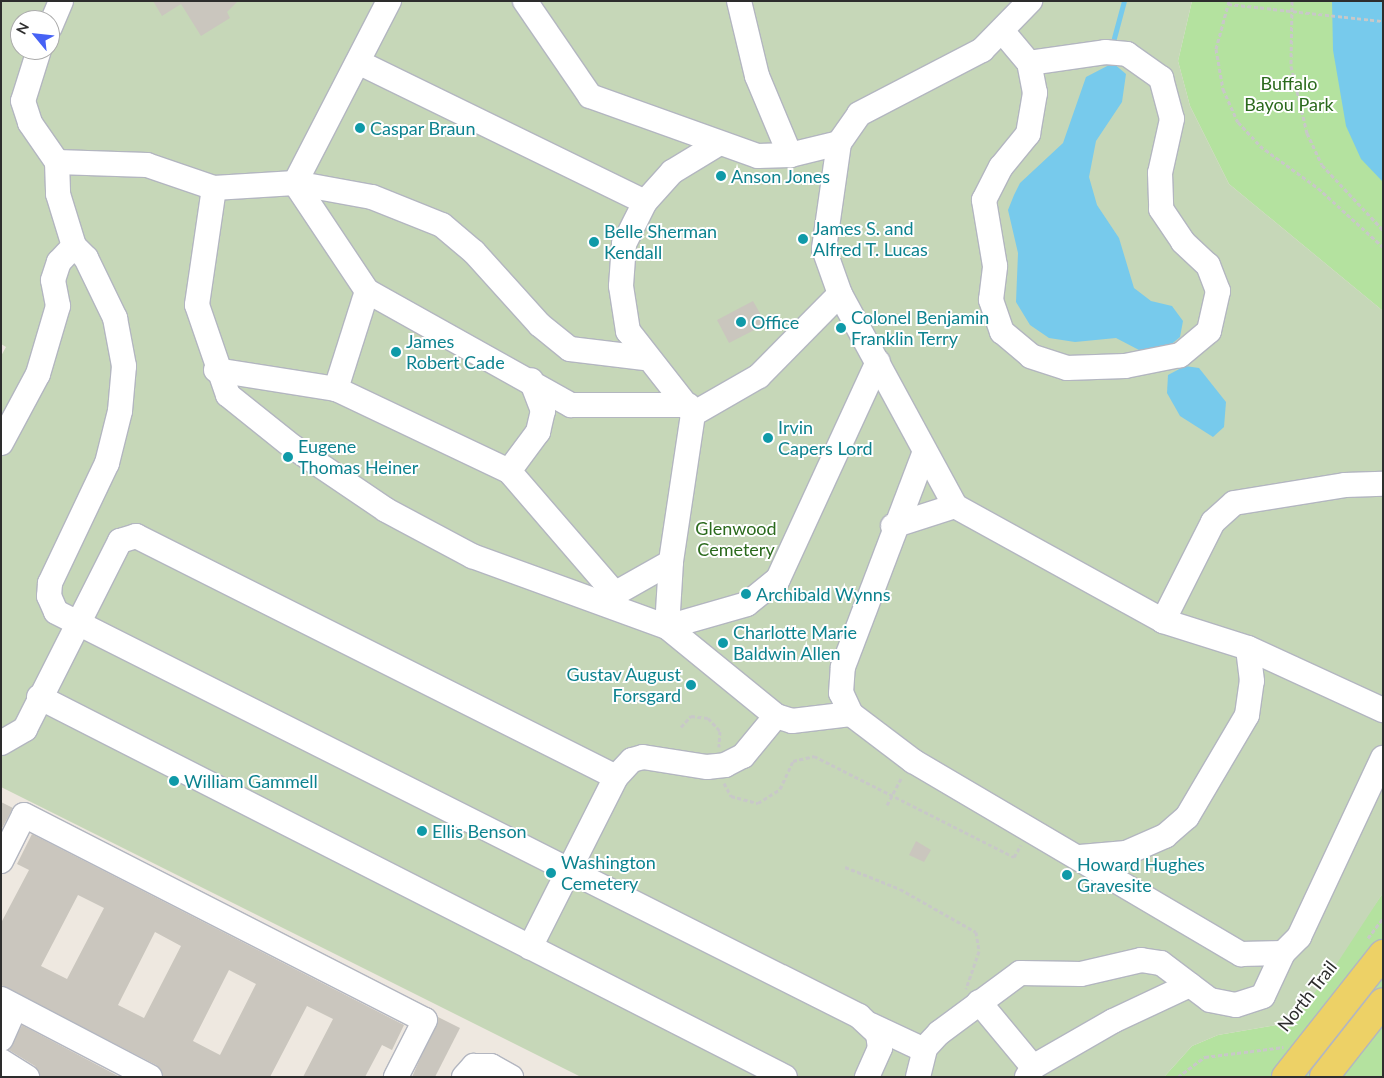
<!DOCTYPE html>
<html>
<head>
<meta charset="utf-8">
<style>
  body { margin:0 }
  #map { position:relative; width:1384px; height:1078px; overflow:hidden; background:#eee8e0; font-family:Lato,sans-serif }
  div>[style] { position:absolute }
  [style*='--x'] { left:calc(var(--x)*1px); top:calc(var(--y)*1px); width:calc(var(--w)*1px); rotate:calc(var(--a)*1deg) }
  .green>* { inset:0; background:#b4e29f }
  .cemetery>* { inset:0; background:#c6d7b8 }
  .water>* { inset:0; background:#77caec }
  .stream>* { height:5px; margin:-2.5px; padding:0 2.5px; transform-origin:2.5px; border-radius:2.5px; background:#77caec }
  .building>* { inset:0; background:#cac6be }
  .path>* { height:3px; margin-top:-1.5px; transform-origin:0; background:repeating-linear-gradient(90deg,#c8c8c8 0 4px,transparent 0 6.5px) }
  .roads { filter:drop-shadow(1px 0 #b3b6c0) drop-shadow(-1px 0 #b3b6c0) drop-shadow(0 1px #b3b6c0) drop-shadow(0 -1px #b3b6c0) }
  .minor>* { height:24px; margin:-12px; padding:0 12px; transform-origin:12px; border-radius:12px; background:#fff }
  .major>* { height:28px; margin:-14px; padding:0 14px; transform-origin:14px; border-radius:14px; background:#edd166 }
  .dots>* { width:14px; height:14px; translate:-50% -50%; box-sizing:border-box; border:2px solid #fff; border-radius:50% }
  span { translate:-50% -50%; white-space:nowrap; text-align:center; line-height:1.15; -webkit-text-stroke:4px #fff; paint-order:stroke }
  .park-label { font-size:18px; color:#2b6a1d }
  .culture-label { font-size:18px; color:#0d838f }
  .left { translate:0 -50%; text-align:left }
  .right { translate:-100% -50%; text-align:right }
  .street-label { font-size:18px; color:#2d2d2d }
  .frame { position:absolute; inset:0; border:2px solid #2d2d2d; pointer-events:none }
  .north { position:absolute; left:10px; top:10px; width:50px; height:50px; box-sizing:border-box; background:#fff; border:1px solid #ababab; border-radius:50%; rotate:298deg; font-size:14px; font-weight:700; line-height:20px; text-align:center; color:#2d2d2d }
  .north::after { content:''; display:block; margin:auto; width:18px; height:22px; background:#4662f5; clip-path:polygon(50% 0,100% 100%,50% 72%,0 100%) }
</style>
</head>
<body>
<div id="map">
  <div class="green">
    <div style="clip-path:polygon(1192px 1px,1383px 1px,1383px 311px,1229px 184px,1190px 106px,1178px 61px)"></div>
    <div style="clip-path:polygon(1383px 893px,1383px 1077px,1164px 1077px,1192px 1046px,1218px 1035px,1277px 1025px,1301px 1010px)"></div>
  </div>
  <div class="cemetery">
    <div style="clip-path:polygon(evenodd,1px 1px,1192px 1px,1178px 61px,1190px 106px,1229px 184px,1383px 311px,1383px 893px,1334px 968px,1301px 1010px,1277px 1025px,1218px 1035px,1192px 1046px,1164px 1077px,581px 1077px,1px 787px,1px 356px,6px 347px,1px 344px,1px 1px,20px 20px,50px 20px,50px 50px,20px 50px,20px 20px)"></div>
  </div>
  <div class="water">
    <div style="clip-path:polygon(1332px 1px,1383px 1px,1383px 182px,1361px 159px,1346px 126px,1333px 50px)"></div>
    <div style="clip-path:polygon(1113px 63px,1126px 74px,1122px 102px,1096px 141px,1089px 177px,1097px 205px,1119px 238px,1134px 288px,1151px 301px,1172px 306px,1183px 321px,1180px 337px,1168px 347px,1139px 350px,1116px 338px,1075px 342px,1049px 338px,1030px 325px,1016px 302px,1018px 253px,1008px 210px,1014px 195px,1020px 183px,1063px 143px,1086px 77px)"></div>
    <div style="clip-path:polygon(1185px 366px,1199px 368px,1226px 402px,1224px 427px,1213px 437px,1180px 416px,1167px 393px,1168px 375px)"></div>
  </div>
  <div class="stream">
    <div style="--x:1114;--y:38;--w:38;--a:-75"></div>
  </div>
  <div class="building">
    <div style="clip-path:polygon(153px 1px,238px 1px,227px 12px,230px 18px,201px 36px,181px 4px,162px 16px)"></div>
    <div style="clip-path:polygon(753px 301px,766px 324px,729px 343px,717px 320px)"></div>
    <div style="clip-path:polygon(1px 802px,13px 808px,1px 830px)"></div>
    <div style="clip-path:polygon(evenodd,32px 834px,404px 1025px,392px 1050px,382px 1045px,365px 1077px,303px 1077px,333px 1019px,307px 1006px,270px 1077px,164px 1077px,156px 1065px,1px 985px,1px 923px,29px 870px,17px 864px,32px 834px,78px 895px,104px 908px,67px 979px,41px 966px,78px 895px,32px 834px,155px 932px,181px 946px,144px 1018px,118px 1005px,155px 932px,32px 834px,229px 970px,256px 984px,220px 1055px,193px 1041px,229px 970px)"></div>
    <div style="clip-path:polygon(916px 841px,931px 850px,924px 862px,909px 855px)"></div>
    <div style="clip-path:polygon(438px 1017px,460px 1028px,435px 1077px,412px 1077px)"></div>
    <div style="clip-path:polygon(22px 1025px,120px 1077px,41px 1077px,35px 1066px,9px 1050px)"></div>
  </div>
  <div class="path">
    <div style="--x:1229;--y:1;--w:50;--a:105.2"></div>
    <div style="--x:1216;--y:49;--w:41;--a:80.1"></div>
    <div style="--x:1223;--y:89;--w:36;--a:66"></div>
    <div style="--x:1238;--y:122;--w:33;--a:47"></div>
    <div style="--x:1260;--y:146;--w:72;--a:35.9"></div>
    <div style="--x:1318;--y:188;--w:88;--a:42.2"></div>
    <div style="--x:1292;--y:1;--w:65;--a:90.9"></div>
    <div style="--x:1291;--y:66;--w:69;--a:76.6"></div>
    <div style="--x:1307;--y:133;--w:35;--a:65"></div>
    <div style="--x:1322;--y:165;--w:89;--a:46.8"></div>
    <div style="--x:1228;--y:4;--w:156;--a:6.3"></div>
    <div style="--x:681;--y:727;--w:15;--a:-48"></div>
    <div style="--x:691;--y:716;--w:17;--a:7"></div>
    <div style="--x:708;--y:718;--w:18;--a:47"></div>
    <div style="--x:720;--y:731;--w:16;--a:94"></div>
    <div style="--x:724;--y:783;--w:15;--a:62"></div>
    <div style="--x:731;--y:796;--w:28;--a:15"></div>
    <div style="--x:758;--y:803;--w:26;--a:-32"></div>
    <div style="--x:780;--y:789;--w:31;--a:-65"></div>
    <div style="--x:793;--y:761;--w:22;--a:-13"></div>
    <div style="--x:814;--y:756;--w:224;--a:26.8"></div>
    <div style="--x:1014;--y:857;--w:14;--a:-60"></div>
    <div style="--x:887;--y:805;--w:32;--a:-62"></div>
    <div style="--x:845;--y:867;--w:59;--a:21.8"></div>
    <div style="--x:900;--y:889;--w:87;--a:29.5"></div>
    <div style="--x:976;--y:932;--w:19;--a:81"></div>
    <div style="--x:979;--y:951;--w:40;--a:108.9"></div>
    <div style="--x:1368;--y:938;--w:25;--a:-53"></div>
    <div style="--x:1178;--y:1077;--w:34;--a:-37"></div>
    <div style="--x:1205;--y:1057;--w:79;--a:-7.3"></div>
  </div>
  <div class="roads">
    <div class="minor">
      <div style="--x:525;--y:1;--w:115;--a:55.6"></div>
      <div style="--x:590;--y:96;--w:178;--a:19.7"></div>
      <div style="--x:758;--y:156;--w:32;--a:-2"></div>
      <div style="--x:790;--y:155;--w:50;--a:-13.8"></div>
      <div style="--x:839;--y:143;--w:35;--a:-55"></div>
      <div style="--x:859;--y:114;--w:139;--a:-27.5"></div>
      <div style="--x:982;--y:50;--w:69;--a:-45.6"></div>
      <div style="--x:739;--y:1;--w:77;--a:76.5"></div>
      <div style="--x:757;--y:76;--w:86;--a:67.3"></div>
      <div style="--x:50;--y:27;--w:28;--a:-67"></div>
      <div style="--x:1003;--y:32;--w:40;--a:50"></div>
      <div style="--x:1029;--y:63;--w:77;--a:-8.2"></div>
      <div style="--x:1105;--y:52;--w:22;--a:5"></div>
      <div style="--x:1127;--y:54;--w:42;--a:35.2"></div>
      <div style="--x:1161;--y:78;--w:42;--a:75"></div>
      <div style="--x:1172;--y:119;--w:55;--a:102.5"></div>
      <div style="--x:1160;--y:173;--w:36;--a:88"></div>
      <div style="--x:1161;--y:209;--w:40;--a:56"></div>
      <div style="--x:1183;--y:242;--w:34;--a:43"></div>
      <div style="--x:1208;--y:265;--w:28;--a:69"></div>
      <div style="--x:1218;--y:291;--w:41;--a:102.7"></div>
      <div style="--x:1209;--y:331;--w:38;--a:140"></div>
      <div style="--x:1180;--y:355;--w:56;--a:168.7"></div>
      <div style="--x:1125;--y:366;--w:58;--a:178"></div>
      <div style="--x:1067;--y:368;--w:38;--a:-162"></div>
      <div style="--x:1031;--y:356;--w:38;--a:-140"></div>
      <div style="--x:1002;--y:332;--w:34;--a:-109"></div>
      <div style="--x:991;--y:300;--w:34;--a:-83"></div>
      <div style="--x:995;--y:266;--w:67;--a:-99.5"></div>
      <div style="--x:984;--y:200;--w:37;--a:-63"></div>
      <div style="--x:1001;--y:167;--w:43;--a:-50.7"></div>
      <div style="--x:1028;--y:134;--w:42;--a:-80.3"></div>
      <div style="--x:1035;--y:93;--w:31;--a:-101"></div>
      <div style="--x:39;--y:50;--w:53;--a:107.4"></div>
      <div style="--x:23;--y:101;--w:23;--a:72"></div>
      <div style="--x:30;--y:123;--w:47;--a:55.3"></div>
      <div style="--x:57;--y:162;--w:90;--a:1.9"></div>
      <div style="--x:147;--y:165;--w:71;--a:18.9"></div>
      <div style="--x:214;--y:188;--w:81;--a:-3.5"></div>
      <div style="--x:295;--y:183;--w:205;--a:-62.7"></div>
      <div style="--x:360;--y:63;--w:317;--a:26"></div>
      <div style="--x:839;--y:143;--w:107;--a:98.1"></div>
      <div style="--x:824;--y:249;--w:48;--a:70.4"></div>
      <div style="--x:840;--y:294;--w:241;--a:61.5"></div>
      <div style="--x:955;--y:506;--w:238;--a:28.9"></div>
      <div style="--x:1163;--y:621;--w:89;--a:17.6"></div>
      <div style="--x:1248;--y:648;--w:149;--a:24.7"></div>
      <div style="--x:718;--y:144;--w:54;--a:148.7"></div>
      <div style="--x:672;--y:172;--w:40;--a:132"></div>
      <div style="--x:645;--y:202;--w:47;--a:116.6"></div>
      <div style="--x:624;--y:244;--w:42;--a:94.1"></div>
      <div style="--x:621;--y:286;--w:46;--a:81.2"></div>
      <div style="--x:628;--y:331;--w:105;--a:51.9"></div>
      <div style="--x:693;--y:414;--w:150;--a:98.5"></div>
      <div style="--x:671;--y:562;--w:65;--a:93.5"></div>
      <div style="--x:667;--y:627;--w:141;--a:39.2"></div>
      <div style="--x:776;--y:716;--w:17;--a:17"></div>
      <div style="--x:792;--y:721;--w:59;--a:-6.8"></div>
      <div style="--x:851;--y:714;--w:23;--a:-115"></div>
      <div style="--x:841;--y:693;--w:26;--a:-86"></div>
      <div style="--x:843;--y:667;--w:228;--a:-69.2"></div>
      <div style="--x:57;--y:162;--w:32;--a:88"></div>
      <div style="--x:58;--y:194;--w:54;--a:72.9"></div>
      <div style="--x:74;--y:246;--w:17;--a:45"></div>
      <div style="--x:86;--y:258;--w:67;--a:64.2"></div>
      <div style="--x:115;--y:318;--w:49;--a:79.4"></div>
      <div style="--x:124;--y:366;--w:45;--a:95.1"></div>
      <div style="--x:120;--y:411;--w:54;--a:104"></div>
      <div style="--x:107;--y:463;--w:133;--a:115.4"></div>
      <div style="--x:50;--y:583;--w:13;--a:94"></div>
      <div style="--x:49;--y:596;--w:17;--a:66"></div>
      <div style="--x:56;--y:612;--w:899;--a:26.71"></div>
      <div style="--x:859;--y:1016;--w:26;--a:43"></div>
      <div style="--x:878;--y:1034;--w:14;--a:82"></div>
      <div style="--x:880;--y:1048;--w:32;--a:114"></div>
      <div style="--x:295;--y:183;--w:78;--a:10.3"></div>
      <div style="--x:372;--y:197;--w:75;--a:21.8"></div>
      <div style="--x:442;--y:225;--w:42;--a:40.2"></div>
      <div style="--x:474;--y:252;--w:98;--a:47.9"></div>
      <div style="--x:540;--y:325;--w:38;--a:39"></div>
      <div style="--x:570;--y:349;--w:75;--a:6.9"></div>
      <div style="--x:295;--y:183;--w:130;--a:56.3"></div>
      <div style="--x:367;--y:291;--w:103;--a:107.6"></div>
      <div style="--x:214;--y:188;--w:118;--a:98.3"></div>
      <div style="--x:197;--y:305;--w:95;--a:71"></div>
      <div style="--x:228;--y:395;--w:83;--a:38.7"></div>
      <div style="--x:293;--y:447;--w:112;--a:34.1"></div>
      <div style="--x:386;--y:510;--w:98;--a:28.1"></div>
      <div style="--x:472;--y:556;--w:208;--a:20"></div>
      <div style="--x:667;--y:627;--w:83;--a:-16"></div>
      <div style="--x:747;--y:604;--w:40;--a:-39"></div>
      <div style="--x:778;--y:579;--w:239;--a:-65.3"></div>
      <div style="--x:367;--y:291;--w:234;--a:29.2"></div>
      <div style="--x:571;--y:405;--w:117;--a:0"></div>
      <div style="--x:216;--y:370;--w:121;--a:9"></div>
      <div style="--x:336;--y:389;--w:191;--a:25.4"></div>
      <div style="--x:509;--y:471;--w:165;--a:49.2"></div>
      <div style="--x:693;--y:414;--w:76;--a:-29.9"></div>
      <div style="--x:759;--y:376;--w:115;--a:-45.4"></div>
      <div style="--x:1;--y:443;--w:78;--a:-61.8"></div>
      <div style="--x:38;--y:374;--w:71;--a:-73.6"></div>
      <div style="--x:58;--y:306;--w:26;--a:-101"></div>
      <div style="--x:53;--y:280;--w:19;--a:-72"></div>
      <div style="--x:59;--y:262;--w:22;--a:-47"></div>
      <div style="--x:509;--y:471;--w:49;--a:-53.4"></div>
      <div style="--x:538;--y:432;--w:22;--a:-77"></div>
      <div style="--x:543;--y:411;--w:33;--a:-111"></div>
      <div style="--x:893;--y:526;--w:65;--a:-17.9"></div>
      <div style="--x:602;--y:601;--w:79;--a:-29.5"></div>
      <div style="--x:1163;--y:621;--w:111;--a:-63.2"></div>
      <div style="--x:1213;--y:522;--w:28;--a:-42"></div>
      <div style="--x:1234;--y:503;--w:112;--a:-9.2"></div>
      <div style="--x:1345;--y:485;--w:38;--a:-2"></div>
      <div style="--x:39;--y:697;--w:837;--a:26.99"></div>
      <div style="--x:851;--y:714;--w:78;--a:37.2"></div>
      <div style="--x:913;--y:761;--w:381;--a:30.5"></div>
      <div style="--x:1241;--y:954;--w:42;--a:-1.4"></div>
      <div style="--x:1;--y:743;--w:28;--a:-30"></div>
      <div style="--x:25;--y:729;--w:211;--a:-63.2"></div>
      <div style="--x:120;--y:541;--w:17;--a:-17"></div>
      <div style="--x:136;--y:536;--w:537;--a:26.66"></div>
      <div style="--x:616;--y:777;--w:191;--a:116.8"></div>
      <div style="--x:616;--y:777;--w:23;--a:-47"></div>
      <div style="--x:632;--y:760;--w:11;--a:-15"></div>
      <div style="--x:643;--y:757;--w:65;--a:8.9"></div>
      <div style="--x:707;--y:767;--w:18;--a:-6"></div>
      <div style="--x:725;--y:765;--w:20;--a:-27"></div>
      <div style="--x:743;--y:756;--w:52;--a:-50.5"></div>
      <div style="--x:1080;--y:857;--w:46;--a:-5"></div>
      <div style="--x:1126;--y:853;--w:43;--a:-23.6"></div>
      <div style="--x:1165;--y:836;--w:29;--a:-41"></div>
      <div style="--x:1187;--y:817;--w:118;--a:-59.5"></div>
      <div style="--x:1247;--y:715;--w:34;--a:-82"></div>
      <div style="--x:1252;--y:681;--w:33;--a:-97"></div>
      <div style="--x:1;--y:861;--w:51;--a:-63.4"></div>
      <div style="--x:24;--y:815;--w:450;--a:27.1"></div>
      <div style="--x:425;--y:1020;--w:64;--a:117"></div>
      <div style="--x:1;--y:999;--w:168;--a:27.6"></div>
      <div style="--x:979;--y:1002;--w:85;--a:50.3"></div>
      <div style="--x:871;--y:1025;--w:59;--a:25.3"></div>
      <div style="--x:1;--y:1039;--w:35;--a:-66"></div>
      <div style="--x:1;--y:1061;--w:31;--a:32"></div>
      <div style="--x:464;--y:1077;--w:15;--a:-48"></div>
      <div style="--x:474;--y:1066;--w:17;--a:0"></div>
      <div style="--x:491;--y:1066;--w:23;--a:29"></div>
      <div style="--x:918;--y:1077;--w:30;--a:-76"></div>
      <div style="--x:925;--y:1048;--w:21;--a:-47"></div>
      <div style="--x:939;--y:1033;--w:101;--a:-36.5"></div>
      <div style="--x:1020;--y:973;--w:61;--a:0.9"></div>
      <div style="--x:1081;--y:974;--w:62;--a:-13.1"></div>
      <div style="--x:1141;--y:960;--w:20;--a:9"></div>
      <div style="--x:1161;--y:963;--w:61;--a:37.1"></div>
      <div style="--x:1210;--y:1000;--w:26;--a:11"></div>
      <div style="--x:1236;--y:1005;--w:28;--a:-18"></div>
      <div style="--x:1263;--y:996;--w:47;--a:-65.1"></div>
      <div style="--x:1283;--y:953;--w:23;--a:-45"></div>
      <div style="--x:1299;--y:937;--w:198;--a:-64.9"></div>
      <div style="--x:1027;--y:1077;--w:12;--a:-59"></div>
      <div style="--x:1033;--y:1067;--w:92;--a:-29.9"></div>
      <div style="--x:1113;--y:1021;--w:85;--a:-25.1"></div>
    </div>
    <div class="major">
      <div style="--x:1286;--y:1077;--w:157;--a:-51.7"></div>
      <div style="--x:1324;--y:1077;--w:95;--a:-51.8"></div>
    </div>
  </div>
  <div class="dots">
    <div style="left:360px;top:128px;background:#0f9aa8"></div>
    <div style="left:721px;top:176px;background:#0f9aa8"></div>
    <div style="left:803px;top:239px;background:#0f9aa8"></div>
    <div style="left:594px;top:242px;background:#0f9aa8"></div>
    <div style="left:741px;top:322px;background:#0f9aa8"></div>
    <div style="left:841px;top:328px;background:#0f9aa8"></div>
    <div style="left:396px;top:352px;background:#0f9aa8"></div>
    <div style="left:768px;top:438px;background:#0f9aa8"></div>
    <div style="left:288px;top:457px;background:#0f9aa8"></div>
    <div style="left:746px;top:594px;background:#0f9aa8"></div>
    <div style="left:723px;top:643px;background:#0f9aa8"></div>
    <div style="left:691px;top:685px;background:#0f9aa8"></div>
    <div style="left:174px;top:781px;background:#0f9aa8"></div>
    <div style="left:422px;top:831px;background:#0f9aa8"></div>
    <div style="left:551px;top:873px;background:#0f9aa8"></div>
    <div style="left:1067px;top:875px;background:#0f9aa8"></div>
  </div>
  <div class="park-label">
    <span style="left:1289px;top:94px">Buffalo<br>Bayou Park</span>
    <span style="left:736px;top:539px">Glenwood<br>Cemetery</span>
  </div>
  <div class="culture-label">
    <span class="left" style="left:370px;top:128px">Caspar Braun</span>
    <span class="left" style="left:731px;top:176px">Anson Jones</span>
    <span class="left" style="left:813px;top:239px">James S. and<br>Alfred T. Lucas</span>
    <span class="left" style="left:604px;top:242px">Belle Sherman<br>Kendall</span>
    <span class="left" style="left:851px;top:328px">Colonel Benjamin<br>Franklin Terry</span>
    <span class="left" style="left:751px;top:322px">Office</span>
    <span class="left" style="left:406px;top:352px">James<br>Robert Cade</span>
    <span class="left" style="left:778px;top:438px">Irvin<br>Capers Lord</span>
    <span class="left" style="left:298px;top:457px">Eugene<br>Thomas Heiner</span>
    <span class="left" style="left:756px;top:594px">Archibald Wynns</span>
    <span class="left" style="left:733px;top:643px">Charlotte Marie<br>Baldwin Allen</span>
    <span class="right" style="left:681px;top:685px">Gustav August<br>Forsgard</span>
    <span class="left" style="left:184px;top:781px">William Gammell</span>
    <span class="left" style="left:432px;top:831px">Ellis Benson</span>
    <span class="left" style="left:561px;top:873px">Washington<br>Cemetery</span>
    <span class="left" style="left:1077px;top:875px">Howard Hughes<br>Gravesite</span>
  </div>
  <div class="street-label">
    <span style="left:1307px;top:996px;rotate:-52deg">North Trail</span>
  </div>
  <div class="frame"></div>
  <div class="north">N</div>
</div>
</body>
</html>
